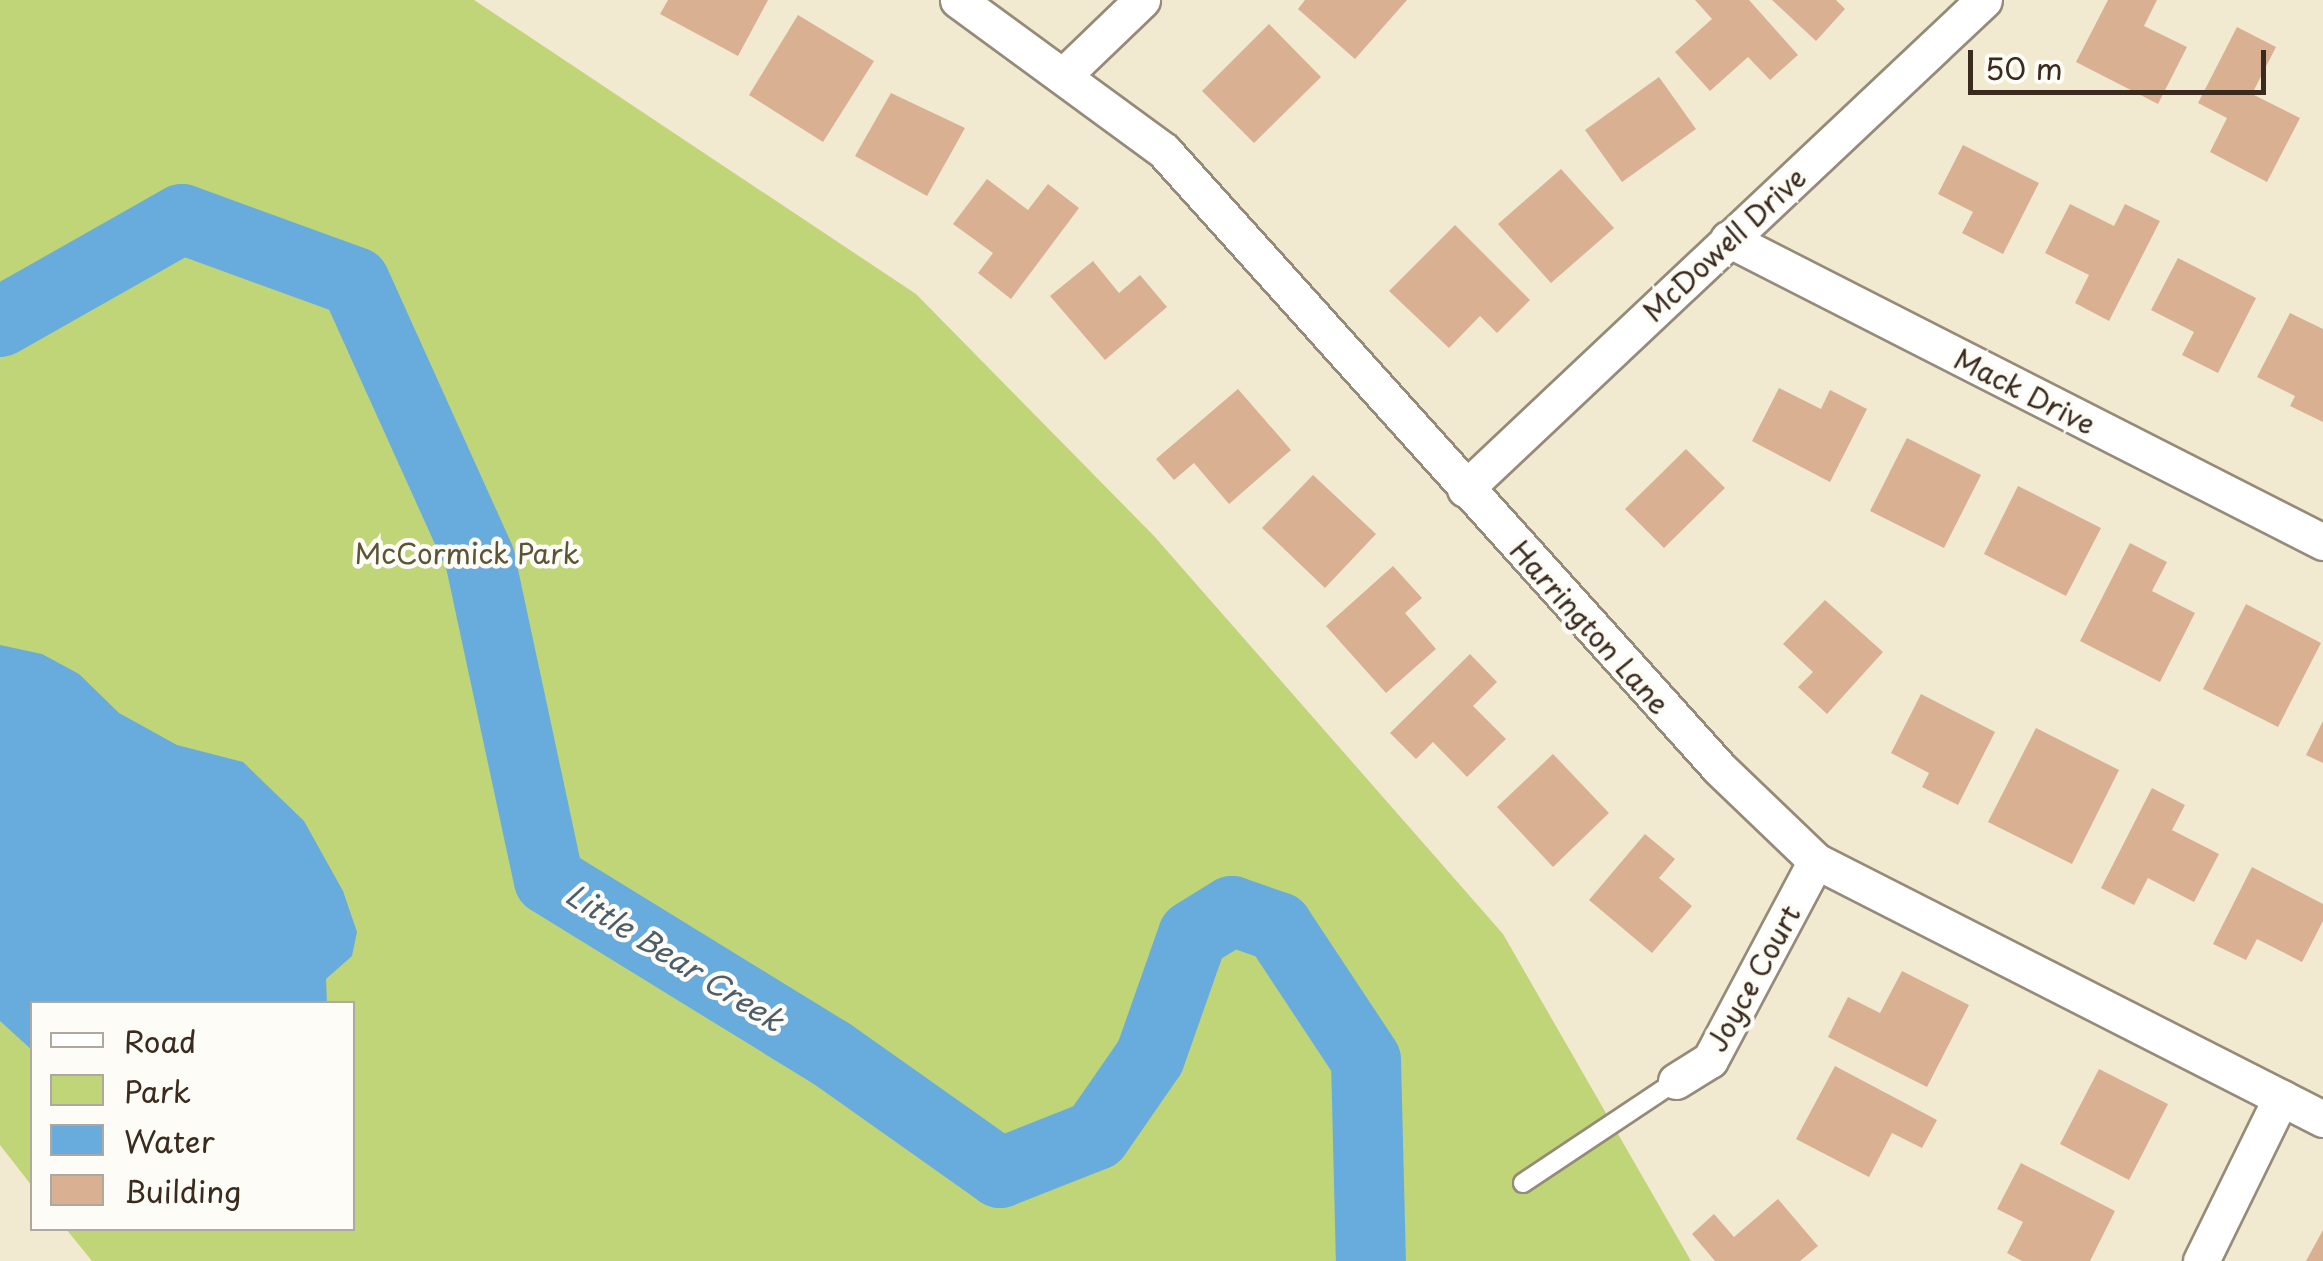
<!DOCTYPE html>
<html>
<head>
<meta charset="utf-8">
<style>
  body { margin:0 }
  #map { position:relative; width:2323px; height:1261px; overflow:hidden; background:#f1ead1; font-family:"Playpen Sans",sans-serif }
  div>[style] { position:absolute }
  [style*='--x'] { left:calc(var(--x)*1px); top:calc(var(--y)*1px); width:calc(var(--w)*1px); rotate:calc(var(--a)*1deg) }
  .green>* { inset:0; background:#c0d478 }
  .water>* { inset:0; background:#68acdd }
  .river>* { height:70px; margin:-35px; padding:0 35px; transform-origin:35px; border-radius:35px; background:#68acdd }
  .building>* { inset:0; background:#dab093 }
  .roads { filter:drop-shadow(2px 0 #968a78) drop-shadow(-2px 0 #968a78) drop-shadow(0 2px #968a78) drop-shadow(0 -2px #968a78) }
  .service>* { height:18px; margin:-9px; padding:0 9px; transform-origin:9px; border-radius:9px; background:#fff }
  .minor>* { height:35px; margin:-17.5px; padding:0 17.5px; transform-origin:17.5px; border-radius:17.5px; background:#fff }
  span { translate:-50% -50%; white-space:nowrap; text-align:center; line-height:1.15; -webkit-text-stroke:9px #fdfcf7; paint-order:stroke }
  .street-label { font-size:28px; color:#3b2a1e }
  .park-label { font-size:28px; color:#5c5434 }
  .water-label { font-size:30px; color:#4d5e6a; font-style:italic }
  .legend { position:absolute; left:30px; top:1001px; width:325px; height:230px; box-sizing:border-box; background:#fdfcf7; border:2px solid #afa8a0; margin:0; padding:12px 18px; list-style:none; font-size:30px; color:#3b2a1e }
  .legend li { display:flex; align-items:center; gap:20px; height:50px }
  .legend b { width:50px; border:2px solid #afa8a0 }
  .scale { position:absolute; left:1968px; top:50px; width:298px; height:45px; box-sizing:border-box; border:5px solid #3b2a1e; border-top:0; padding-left:12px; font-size:30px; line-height:35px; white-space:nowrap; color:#3b2a1e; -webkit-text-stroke:8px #fdfcf7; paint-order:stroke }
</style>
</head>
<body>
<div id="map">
  <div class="green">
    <div style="clip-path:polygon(0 0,474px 0,916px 294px,1154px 536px,1503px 934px,1691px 1261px,92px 1261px,66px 1229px,352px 1228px,352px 1004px,32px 1004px,32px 1186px,0 1145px)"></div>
  </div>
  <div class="water">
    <div style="clip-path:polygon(0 645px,42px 654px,79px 674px,119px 713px,177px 745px,243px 762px,304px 821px,343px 891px,357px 932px,352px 956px,326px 979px,327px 1003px,32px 1004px,32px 1050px,0 1021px)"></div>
  </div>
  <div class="river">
    <div style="--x:0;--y:322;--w:209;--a:-29.5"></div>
    <div style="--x:182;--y:219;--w:184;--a:20"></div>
    <div style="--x:355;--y:282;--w:304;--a:65.7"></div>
    <div style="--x:480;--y:559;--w:328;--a:77.9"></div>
    <div style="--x:549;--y:880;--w:332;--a:31.6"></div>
    <div style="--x:832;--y:1054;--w:206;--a:35.3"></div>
    <div style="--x:1000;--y:1173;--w:103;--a:-21.6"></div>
    <div style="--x:1096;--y:1135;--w:95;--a:-55.3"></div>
    <div style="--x:1150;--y:1057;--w:129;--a:-70.6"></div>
    <div style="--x:1193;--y:935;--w:46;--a:-31.6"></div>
    <div style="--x:1232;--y:911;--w:49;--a:19.2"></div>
    <div style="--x:1278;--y:927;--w:159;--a:56.5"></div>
    <div style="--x:1366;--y:1060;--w:201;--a:88.6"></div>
  </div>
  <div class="building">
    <div style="clip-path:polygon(668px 0,768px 0,738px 56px,660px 14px)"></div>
    <div style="clip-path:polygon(1305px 0,1407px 0,1355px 59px,1298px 9px)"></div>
    <div style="clip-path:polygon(1695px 0,1749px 0,1798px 55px,1770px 80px,1748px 57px,1710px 91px,1675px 52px,1712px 19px)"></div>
    <div style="clip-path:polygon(1772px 0,1836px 0,1845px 9px,1816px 41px)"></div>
    <div style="clip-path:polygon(2108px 0,2157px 0,2144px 26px,2187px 47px,2158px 104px,2076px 62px)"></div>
    <div style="clip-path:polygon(798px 15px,874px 61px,823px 142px,749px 95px)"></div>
    <div style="clip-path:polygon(1269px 24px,1321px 77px,1254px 143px,1202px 91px)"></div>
    <div style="clip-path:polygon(2237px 27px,2276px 47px,2252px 94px,2300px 118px,2267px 182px,2210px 152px,2227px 118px,2198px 103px)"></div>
    <div style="clip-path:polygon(1659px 77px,1696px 129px,1622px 182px,1585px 130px)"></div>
    <div style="clip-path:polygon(891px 93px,965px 128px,927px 196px,855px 156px)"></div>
    <div style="clip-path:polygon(1963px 145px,2039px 183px,2003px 254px,1962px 233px,1973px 212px,1938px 194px)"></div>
    <div style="clip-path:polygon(1561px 169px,1614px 228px,1551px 283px,1498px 224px)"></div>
    <div style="clip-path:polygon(987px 179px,1028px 210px,1048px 184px,1079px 208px,1011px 299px,978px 273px,993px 253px,953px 224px)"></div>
    <div style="clip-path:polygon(2070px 204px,2114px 226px,2125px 204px,2160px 221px,2109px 321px,2075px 303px,2089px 275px,2045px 253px)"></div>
    <div style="clip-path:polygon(1455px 225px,1530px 300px,1497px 333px,1480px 316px,1449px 348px,1389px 291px)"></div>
    <div style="clip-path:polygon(2178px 258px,2256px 298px,2218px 373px,2182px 355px,2194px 332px,2151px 310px)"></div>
    <div style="clip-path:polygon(1093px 261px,1119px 293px,1140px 275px,1167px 307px,1105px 360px,1050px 296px)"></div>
    <div style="clip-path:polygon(2290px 313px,2323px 329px,2323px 422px,2290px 406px,2295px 396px,2257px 377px)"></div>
    <div style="clip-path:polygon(1779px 388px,1821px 409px,1830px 390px,1867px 409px,1830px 482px,1752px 441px)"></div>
    <div style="clip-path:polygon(1238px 389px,1291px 450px,1229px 504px,1194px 463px,1174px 480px,1156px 459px)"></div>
    <div style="clip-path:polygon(1907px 438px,1981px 475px,1944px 548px,1870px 511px)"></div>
    <div style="clip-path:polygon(1686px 449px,1725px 488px,1664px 548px,1625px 509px)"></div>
    <div style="clip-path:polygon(1313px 475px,1376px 534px,1325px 588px,1262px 528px)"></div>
    <div style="clip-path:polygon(2018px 486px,2101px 528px,2066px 596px,1984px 554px)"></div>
    <div style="clip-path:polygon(2130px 543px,2167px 562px,2152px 591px,2195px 613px,2160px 682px,2080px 641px)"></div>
    <div style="clip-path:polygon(1393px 566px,1422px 598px,1405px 613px,1436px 649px,1386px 693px,1326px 626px)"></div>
    <div style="clip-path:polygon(1825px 600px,1883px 652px,1827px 714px,1798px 687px,1813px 672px,1783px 644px)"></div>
    <div style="clip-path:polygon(2246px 604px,2321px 643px,2278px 727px,2203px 689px)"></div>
    <div style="clip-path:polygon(1470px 654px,1497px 682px,1473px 706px,1506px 739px,1467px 777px,1433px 742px,1416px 759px,1390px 733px)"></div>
    <div style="clip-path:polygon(1921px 694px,1995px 732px,1958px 805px,1922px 787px,1929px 773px,1891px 753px)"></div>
    <div style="clip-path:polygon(2323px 721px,2323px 763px,2306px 755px)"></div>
    <div style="clip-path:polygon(2036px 728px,2119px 770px,2072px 864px,1988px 822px)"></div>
    <div style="clip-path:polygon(1553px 754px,1609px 813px,1553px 867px,1497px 807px)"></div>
    <div style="clip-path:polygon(2152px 788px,2185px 805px,2172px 830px,2219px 854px,2194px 902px,2148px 878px,2134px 905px,2101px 888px)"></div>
    <div style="clip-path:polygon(1645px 834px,1675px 859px,1659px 878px,1692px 906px,1652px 953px,1589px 900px)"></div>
    <div style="clip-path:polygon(2252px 867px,2323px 904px,2323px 921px,2302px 962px,2257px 939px,2246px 960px,2213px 944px)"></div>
    <div style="clip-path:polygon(1902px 971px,1969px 1005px,1927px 1087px,1828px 1037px,1848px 997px,1880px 1013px)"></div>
    <div style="clip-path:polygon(1835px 1066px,1937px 1120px,1922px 1148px,1892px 1133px,1869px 1177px,1796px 1139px)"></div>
    <div style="clip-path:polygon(2099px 1069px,2168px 1104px,2129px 1180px,2060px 1144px)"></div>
    <div style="clip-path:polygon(2021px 1163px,2115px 1211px,2090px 1261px,2022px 1261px,2007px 1253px,2023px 1222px,1997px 1209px)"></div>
    <div style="clip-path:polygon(1778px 1199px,1818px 1246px,1800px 1261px,1715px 1261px,1692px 1234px,1714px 1214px,1734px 1237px)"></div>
    <div style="clip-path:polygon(2323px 1230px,2323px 1261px,2306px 1261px)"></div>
  </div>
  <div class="roads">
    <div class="service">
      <div style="--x:1523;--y:1183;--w:184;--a:-33.7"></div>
    </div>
    <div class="minor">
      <div style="--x:958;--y:0;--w:255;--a:36.2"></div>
      <div style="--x:1164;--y:151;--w:831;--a:48.02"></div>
      <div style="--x:1720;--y:769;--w:133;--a:43.8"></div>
      <div style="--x:1816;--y:861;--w:569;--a:26.97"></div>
      <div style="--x:1065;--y:74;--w:107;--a:-43.9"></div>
      <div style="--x:1728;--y:239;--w:668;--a:26.99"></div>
      <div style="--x:1465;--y:489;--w:713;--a:-43.3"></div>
      <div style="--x:1676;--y:1081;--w:40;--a:-32"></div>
      <div style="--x:1710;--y:1060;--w:225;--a:-62"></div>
      <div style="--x:2201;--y:1261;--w:182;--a:-63.9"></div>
    </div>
  </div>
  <div class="street-label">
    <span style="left:1724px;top:244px;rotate:-43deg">McDowell Drive</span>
    <span style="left:2025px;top:391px;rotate:27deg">Mack Drive</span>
    <span style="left:1590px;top:627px;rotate:48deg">Harrington Lane</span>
    <span style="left:1753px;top:978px;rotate:-61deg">Joyce Court</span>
  </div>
  <div class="park-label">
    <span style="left:467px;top:553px">McCormick Park</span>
  </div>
  <div class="water-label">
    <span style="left:675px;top:957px;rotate:32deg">Little Bear Creek</span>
  </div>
  <ul class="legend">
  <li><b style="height:12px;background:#fff"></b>Road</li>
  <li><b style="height:28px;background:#c0d478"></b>Park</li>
  <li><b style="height:28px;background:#68acdd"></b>Water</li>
  <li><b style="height:28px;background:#dab093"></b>Building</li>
  </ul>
  <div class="scale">50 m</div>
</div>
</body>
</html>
